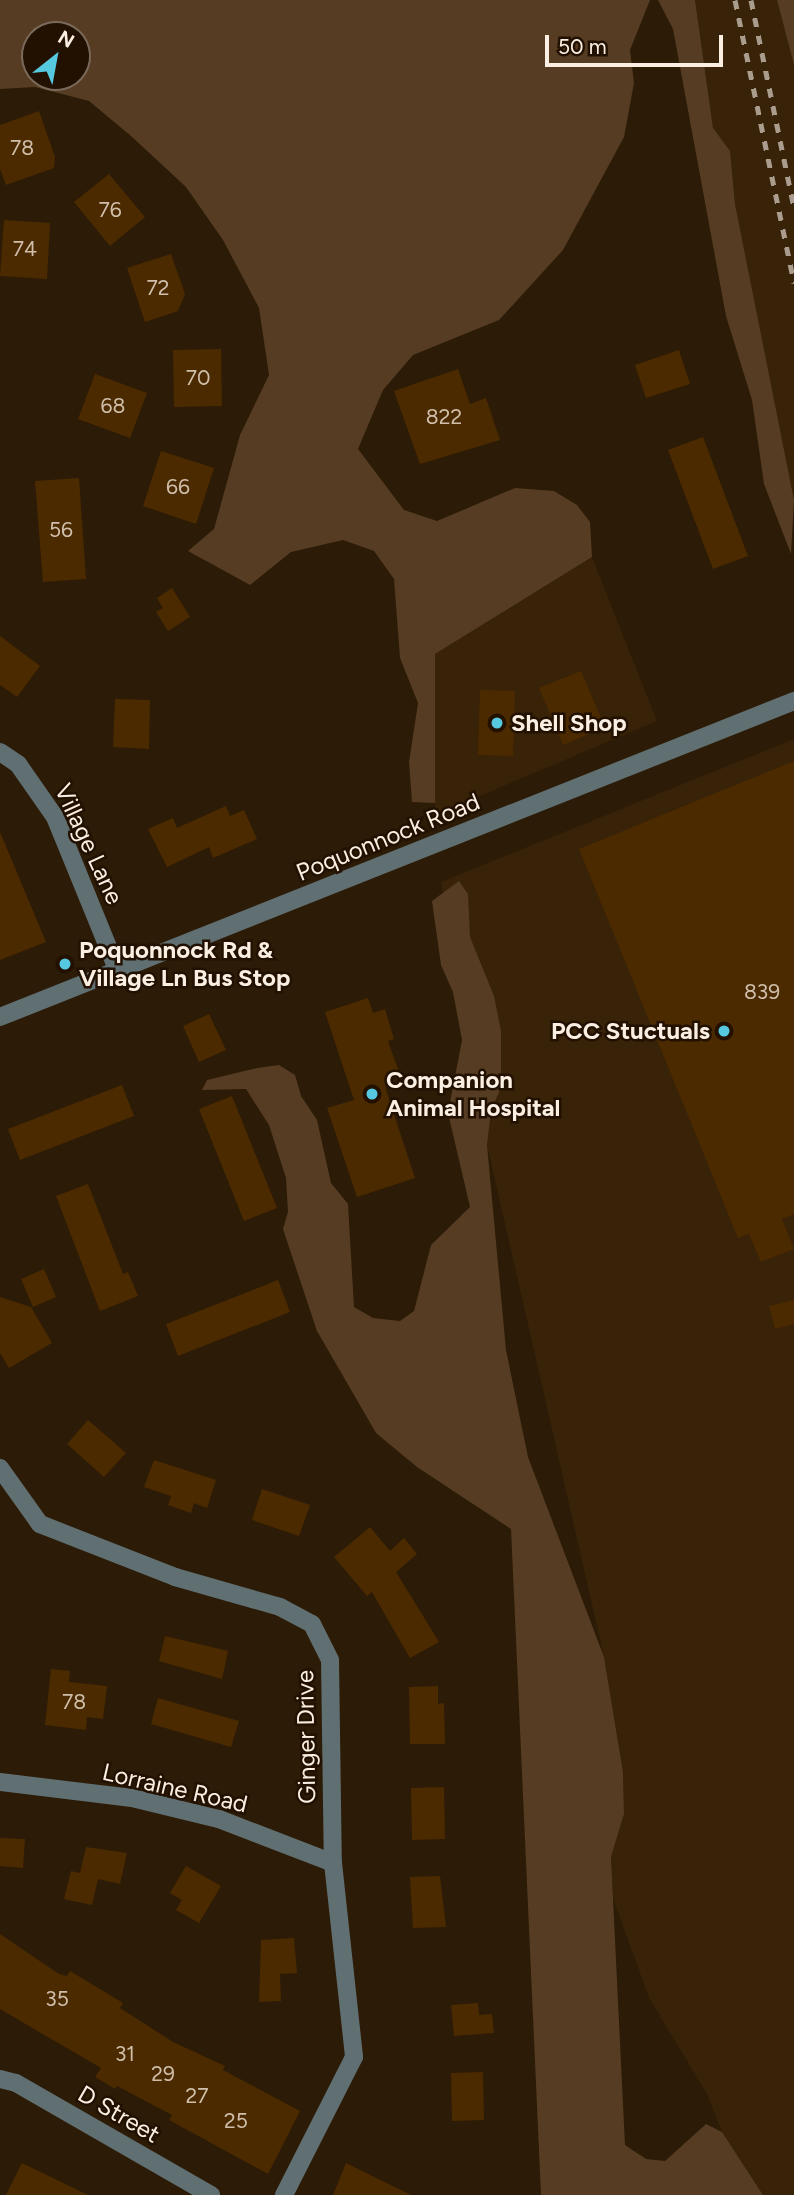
<!DOCTYPE html>
<html>
<head>
<meta charset="utf-8">
<style>
  body { margin:0 }
  #map { position:relative; width:794px; height:2195px; overflow:hidden; background:#2c1b06; font-family:Figtree,sans-serif }
  div>[style] { position:absolute }
  [style*='--x'] { left:calc(var(--x)*1px); top:calc(var(--y)*1px); width:calc(var(--w)*1px); rotate:calc(var(--a)*1deg) }
  .built>* { inset:0; background:#382208 }
  .green>* { inset:0; background:#553c22 }
  .building>* { inset:0; background:#4c2a00 }
  .minor>* { height:18px; margin:-9px; padding:0 9px; transform-origin:9px; border-radius:9px; background:#606f72 }
  .tertiary>* { height:18px; margin:-9px; padding:0 9px; transform-origin:9px; border-radius:9px; background:#606f72 }
  .rail>* { height:5px; margin-top:-2.5px; transform-origin:0; background:repeating-linear-gradient(90deg,#aa9d8d 0 9px,transparent 0 18px) }
  .dots>* { width:19px; height:19px; translate:-50% -50%; box-sizing:border-box; border:4px solid #221101; border-radius:50% }
  span { translate:-50% -50%; white-space:nowrap; text-align:center; line-height:1.15; -webkit-text-stroke:5px #221101; paint-order:stroke }
  .number-label { font-size:21px; color:#cfbeaa }
  .number-label span { -webkit-text-stroke-width:0 }
  .poi-label { font-size:24px; color:#fbefe3; font-weight:700 }
  .left { translate:0 -50%; text-align:left }
  .right { translate:-100% -50%; text-align:right }
  .street-label { font-size:24px; color:#fbefe3 }
  .north { position:absolute; left:21px; top:21px; width:70px; height:70px; box-sizing:border-box; background:#221101; border:2px solid #796a5b; border-radius:50%; rotate:31deg; font-size:19px; font-weight:700; line-height:28px; text-align:center; color:#fbefe3 }
  .north::after { content:''; display:block; margin:auto; width:24px; height:32px; background:#56c9e0; clip-path:polygon(50% 0,100% 100%,50% 72%,0 100%) }
  .scale { position:absolute; left:545px; top:35px; width:178px; height:32px; box-sizing:border-box; border:4px solid #fbefe3; border-top:0; padding-left:9px; font-size:21px; line-height:24px; white-space:nowrap; color:#fbefe3; -webkit-text-stroke:5px #221101; paint-order:stroke }
</style>
</head>
<body>
<div id="map">
  <div class="built">
    <div style="clip-path:polygon(695px 0,777px 0,794px 65px,794px 500px,735px 204px,730px 151px,713px 129px)"></div>
    <div style="clip-path:polygon(592px 557px,657px 721px,435px 815px,435px 654px)"></div>
    <div style="clip-path:polygon(794px 739px,794px 2195px,763px 2195px,722px 2132px,707px 2094px,649px 1998px,613px 1898px,611px 1857px,624px 1814px,623px 1772px,604px 1657px,487px 1145px,441px 882px)"></div>
  </div>
  <div class="green">
    <div style="clip-path:polygon(evenodd,0 0,650px 0,630px 50px,634px 83px,624px 137px,563px 250px,499px 320px,413px 355px,383px 390px,358px 449px,404px 510px,437px 521px,515px 488px,554px 491px,577px 505px,590px 522px,592px 557px,435px 654px,435px 803px,412px 802px,409px 762px,418px 703px,400px 658px,394px 579px,374px 551px,343px 540px,291px 552px,250px 585px,188px 551px,214px 529px,240px 435px,269px 375px,259px 308px,223px 240px,186px 187px,131px 136px,89px 101px,35px 87px,0 89px,0 0,35px 35px,77px 35px,77px 77px,35px 77px,35px 35px)"></div>
    <div style="clip-path:polygon(658px 0,695px 0,713px 128px,730px 151px,735px 204px,794px 500px,791px 554px,764px 484px,752px 400px,726px 316px,673px 29px)"></div>
    <div style="clip-path:polygon(777px 0,794px 0,794px 65px)"></div>
    <div style="clip-path:polygon(459px 881px,468px 894px,470px 937px,494px 996px,501px 1031px,501px 1088px,491px 1110px,487px 1145px,506px 1350px,528px 1457px,604px 1657px,623px 1772px,624px 1814px,611px 1857px,625px 2145px,646px 2159px,665px 2161px,706px 2124px,722px 2132px,763px 2195px,541px 2195px,511px 1529px,417px 1467px,376px 1433px,317px 1331px,283px 1229px,288px 1212px,286px 1178px,269px 1125px,246px 1089px,202px 1090px,207px 1080px,257px 1068px,279px 1065px,295px 1075px,301px 1096px,317px 1120px,331px 1183px,348px 1204px,354px 1307px,373px 1318px,400px 1321px,414px 1311px,431px 1245px,470px 1207px,448px 1113px,462px 1040px,453px 992px,441px 965px,432px 901px)"></div>
  </div>
  <div class="building">
    <div style="clip-path:polygon(39px 111px,55px 157px,54px 168px,6px 185px,0 169px,0 125px)"></div>
    <div style="clip-path:polygon(109px 174px,145px 217px,110px 246px,74px 202px)"></div>
    <div style="clip-path:polygon(4px 220px,50px 223px,47px 279px,0 276px)"></div>
    <div style="clip-path:polygon(171px 254px,185px 294px,178px 311px,145px 322px,127px 268px)"></div>
    <div style="clip-path:polygon(221px 349px,222px 406px,174px 407px,173px 350px)"></div>
    <div style="clip-path:polygon(679px 350px,690px 384px,646px 398px,635px 365px)"></div>
    <div style="clip-path:polygon(458px 369px,470px 404px,486px 398px,500px 440px,420px 464px,394px 391px)"></div>
    <div style="clip-path:polygon(95px 374px,147px 393px,130px 438px,78px 419px)"></div>
    <div style="clip-path:polygon(703px 437px,748px 556px,713px 569px,668px 450px)"></div>
    <div style="clip-path:polygon(161px 451px,214px 468px,196px 524px,143px 506px)"></div>
    <div style="clip-path:polygon(79px 478px,86px 579px,43px 582px,35px 481px)"></div>
    <div style="clip-path:polygon(172px 588px,190px 617px,168px 631px,156px 612px,163px 608px,157px 598px)"></div>
    <div style="clip-path:polygon(0 636px,40px 666px,17px 697px,0 685px)"></div>
    <div style="clip-path:polygon(581px 671px,605px 727px,563px 745px,539px 688px)"></div>
    <div style="clip-path:polygon(480px 690px,515px 691px,513px 756px,478px 755px)"></div>
    <div style="clip-path:polygon(115px 699px,150px 700px,149px 749px,113px 747px)"></div>
    <div style="clip-path:polygon(794px 761px,794px 1214px,782px 1219px,794px 1249px,761px 1262px,749px 1234px,738px 1238px,579px 849px)"></div>
    <div style="clip-path:polygon(226px 806px,230px 816px,244px 810px,257px 839px,213px 858px,209px 847px,167px 867px,148px 829px,173px 818px,177px 828px)"></div>
    <div style="clip-path:polygon(0 832px,46px 942px,0 960px)"></div>
    <div style="clip-path:polygon(368px 998px,373px 1013px,385px 1009px,394px 1039px,388px 1041px,399px 1072px,385px 1076px,386px 1090px,415px 1178px,357px 1197px,327px 1108px,354px 1100px,325px 1012px)"></div>
    <div style="clip-path:polygon(209px 1014px,226px 1050px,199px 1062px,183px 1026px)"></div>
    <div style="clip-path:polygon(122px 1085px,134px 1116px,20px 1160px,8px 1129px)"></div>
    <div style="clip-path:polygon(232px 1096px,277px 1208px,244px 1221px,199px 1109px)"></div>
    <div style="clip-path:polygon(88px 1184px,123px 1274px,128px 1272px,138px 1296px,100px 1311px,56px 1196px)"></div>
    <div style="clip-path:polygon(44px 1269px,56px 1297px,33px 1307px,21px 1279px)"></div>
    <div style="clip-path:polygon(278px 1280px,290px 1312px,178px 1356px,166px 1324px)"></div>
    <div style="clip-path:polygon(0 1297px,31px 1307px,52px 1343px,9px 1368px,0 1353px)"></div>
    <div style="clip-path:polygon(794px 1300px,794px 1324px,775px 1329px,769px 1306px)"></div>
    <div style="clip-path:polygon(88px 1420px,126px 1453px,104px 1477px,67px 1444px)"></div>
    <div style="clip-path:polygon(154px 1460px,216px 1480px,207px 1508px,194px 1503px,191px 1513px,168px 1505px,171px 1496px,144px 1487px)"></div>
    <div style="clip-path:polygon(262px 1489px,310px 1505px,299px 1536px,252px 1520px)"></div>
    <div style="clip-path:polygon(370px 1527px,390px 1551px,404px 1538px,417px 1554px,396px 1572px,439px 1642px,410px 1658px,372px 1592px,367px 1596px,334px 1557px)"></div>
    <div style="clip-path:polygon(165px 1636px,228px 1651px,222px 1679px,159px 1661px)"></div>
    <div style="clip-path:polygon(51px 1669px,70px 1671px,69px 1682px,107px 1686px,103px 1719px,87px 1717px,86px 1730px,45px 1725px)"></div>
    <div style="clip-path:polygon(438px 1686px,438px 1704px,444px 1703px,445px 1744px,410px 1744px,409px 1687px)"></div>
    <div style="clip-path:polygon(158px 1698px,239px 1721px,231px 1747px,151px 1724px)"></div>
    <div style="clip-path:polygon(444px 1787px,445px 1839px,412px 1840px,411px 1788px)"></div>
    <div style="clip-path:polygon(0 1838px,25px 1839px,23px 1868px,0 1866px)"></div>
    <div style="clip-path:polygon(86px 1847px,127px 1853px,120px 1884px,98px 1879px,92px 1905px,64px 1899px,71px 1871px,80px 1873px)"></div>
    <div style="clip-path:polygon(186px 1866px,221px 1886px,199px 1923px,176px 1910px,182px 1900px,170px 1893px)"></div>
    <div style="clip-path:polygon(440px 1876px,446px 1927px,413px 1928px,410px 1877px)"></div>
    <div style="clip-path:polygon(0 1934px,59px 1974px,67px 1976px,70px 1971px,123px 2003px,120px 2008px,173px 2042px,225px 2066px,223px 2070px,300px 2111px,268px 2174px,169px 2120px,172px 2115px,117px 2086px,115px 2089px,95px 2077px,101px 2068px,0 2009px)"></div>
    <div style="clip-path:polygon(294px 1938px,297px 1973px,280px 1974px,281px 2001px,259px 2002px,261px 1940px)"></div>
    <div style="clip-path:polygon(478px 2003px,479px 2015px,492px 2014px,494px 2033px,454px 2036px,451px 2005px)"></div>
    <div style="clip-path:polygon(483px 2072px,484px 2120px,452px 2121px,451px 2073px)"></div>
    <div style="clip-path:polygon(22px 2163px,88px 2195px,6px 2195px)"></div>
    <div style="clip-path:polygon(346px 2163px,411px 2195px,333px 2195px)"></div>
  </div>
  <div class="minor">
    <div style="--x:0;--y:752;--w:22;--a:34"></div>
    <div style="--x:18;--y:764;--w:65;--a:55.1"></div>
    <div style="--x:55;--y:817;--w:164;--a:67.8"></div>
    <div style="--x:0;--y:1468;--w:69;--a:54.5"></div>
    <div style="--x:40;--y:1524;--w:145;--a:21.4"></div>
    <div style="--x:175;--y:1577;--w:109;--a:15.9"></div>
    <div style="--x:280;--y:1607;--w:36;--a:28"></div>
    <div style="--x:312;--y:1624;--w:40;--a:63.4"></div>
    <div style="--x:330;--y:1660;--w:203;--a:89.2"></div>
    <div style="--x:333;--y:1863;--w:195;--a:83.8"></div>
    <div style="--x:354;--y:2057;--w:155;--a:116.9"></div>
    <div style="--x:0;--y:1782;--w:133;--a:6.9"></div>
    <div style="--x:132;--y:1798;--w:89;--a:13.6"></div>
    <div style="--x:219;--y:1819;--w:122;--a:21.1"></div>
    <div style="--x:0;--y:2079;--w:16;--a:14"></div>
    <div style="--x:16;--y:2083;--w:225;--a:29.9"></div>
  </div>
  <div class="tertiary">
    <div style="--x:0;--y:1017;--w:855;--a:-21.7"></div>
  </div>
  <div class="rail">
    <div style="--x:735;--y:0;--w:289;--a:78.2"></div>
    <div style="--x:751;--y:0;--w:211;--a:78.3"></div>
  </div>
  <div class="dots">
    <div style="left:497px;top:723px;background:#56c9e0"></div>
    <div style="left:65px;top:964px;background:#56c9e0"></div>
    <div style="left:724px;top:1031px;background:#56c9e0"></div>
    <div style="left:372px;top:1094px;background:#56c9e0"></div>
  </div>
  <div class="number-label">
    <span style="left:22px;top:148px">78</span>
    <span style="left:110px;top:210px">76</span>
    <span style="left:25px;top:249px">74</span>
    <span style="left:158px;top:288px">72</span>
    <span style="left:198px;top:378px">70</span>
    <span style="left:113px;top:406px">68</span>
    <span style="left:444px;top:417px">822</span>
    <span style="left:178px;top:487px">66</span>
    <span style="left:61px;top:530px">56</span>
    <span style="left:762px;top:992px">839</span>
    <span style="left:74px;top:1702px">78</span>
    <span style="left:57px;top:1999px">35</span>
    <span style="left:125px;top:2054px">31</span>
    <span style="left:163px;top:2074px">29</span>
    <span style="left:197px;top:2096px">27</span>
    <span style="left:236px;top:2121px">25</span>
  </div>
  <div class="poi-label">
    <span class="left" style="left:511px;top:723px">Shell Shop</span>
    <span class="left" style="left:79px;top:964px">Poquonnock Rd &amp;<br>Village Ln Bus Stop</span>
    <span class="right" style="left:710px;top:1031px">PCC Stuctuals</span>
    <span class="left" style="left:386px;top:1094px">Companion<br>Animal Hospital</span>
  </div>
  <div class="street-label">
    <span style="left:388px;top:837px;rotate:-22deg">Poquonnock Road</span>
    <span style="left:89px;top:844px;rotate:65deg">Village Lane</span>
    <span style="left:306px;top:1737px;rotate:-91deg">Ginger Drive</span>
    <span style="left:175px;top:1788px;rotate:13deg">Lorraine Road</span>
    <span style="left:119px;top:2114px;rotate:30deg">D Street</span>
  </div>
  <div class="north">N</div>
  <div class="scale">50 m</div>
</div>
</body>
</html>
